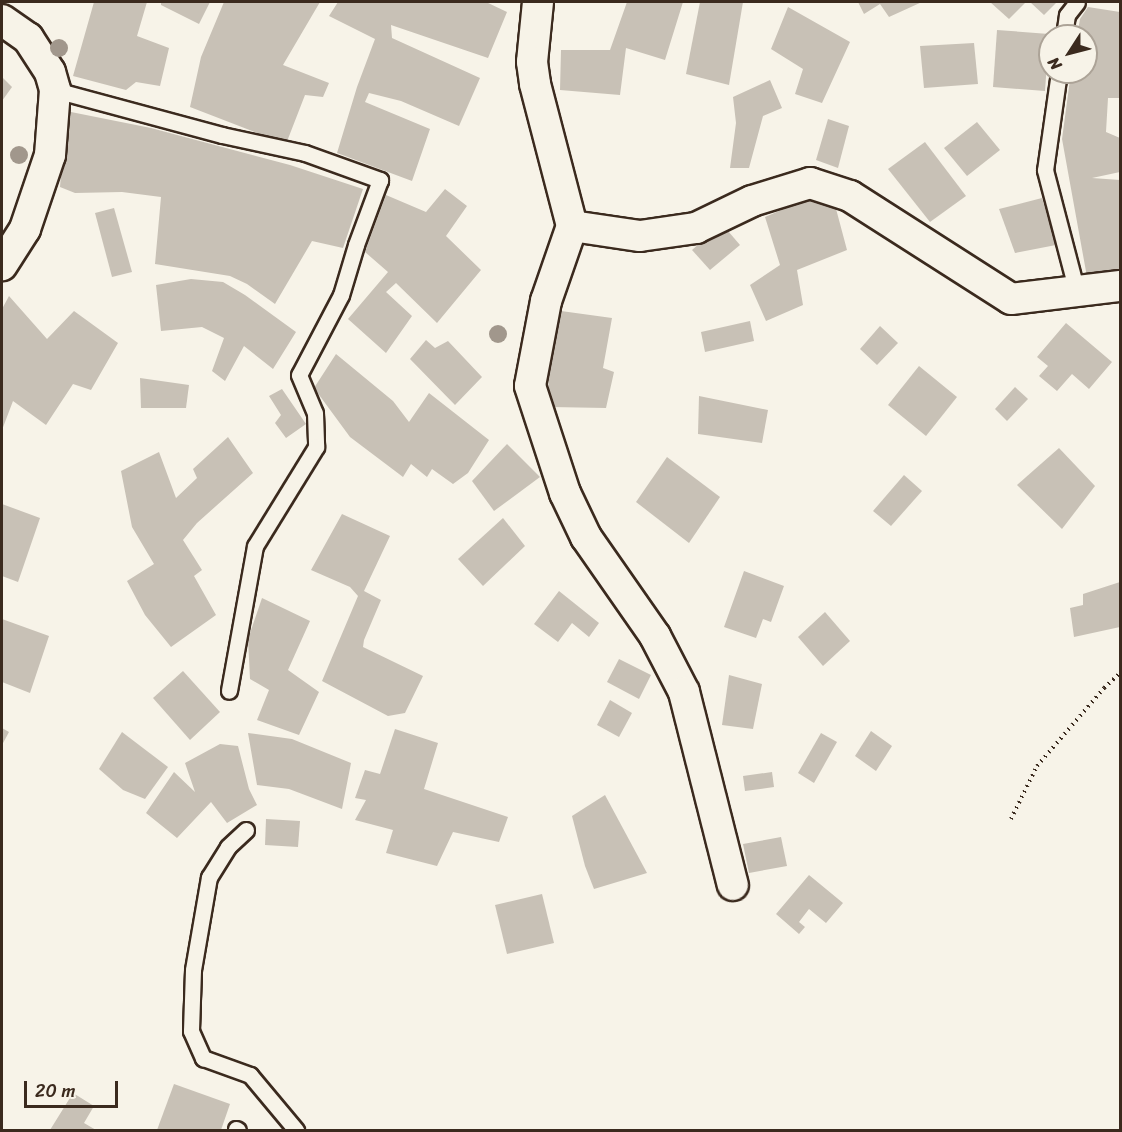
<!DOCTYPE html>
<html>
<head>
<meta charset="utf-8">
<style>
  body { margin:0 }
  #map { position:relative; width:1122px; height:1132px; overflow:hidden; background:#f7f3e8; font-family:Sriracha,sans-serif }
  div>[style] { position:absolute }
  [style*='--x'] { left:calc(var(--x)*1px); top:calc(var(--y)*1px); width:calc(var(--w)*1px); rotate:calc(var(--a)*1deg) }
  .building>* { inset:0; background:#c8c1b6 }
  .path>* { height:4px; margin-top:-2px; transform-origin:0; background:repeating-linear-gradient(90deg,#3b2a1e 0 1.5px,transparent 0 6px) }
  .roads { filter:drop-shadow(2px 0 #3b2a1e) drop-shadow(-2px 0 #3b2a1e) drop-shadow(0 2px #3b2a1e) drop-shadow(0 -2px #3b2a1e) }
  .service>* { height:15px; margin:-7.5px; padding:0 7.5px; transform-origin:7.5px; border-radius:7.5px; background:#f7f3e8 }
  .minor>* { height:30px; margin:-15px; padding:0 15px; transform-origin:15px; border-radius:15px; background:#f7f3e8 }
  .trees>* { width:18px; height:18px; margin:-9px; border-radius:50%; background:#a1978c }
  span { translate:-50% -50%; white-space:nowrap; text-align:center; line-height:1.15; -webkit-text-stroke:4.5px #f7f3e8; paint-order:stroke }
  .frame { position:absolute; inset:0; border:3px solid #3b2a1e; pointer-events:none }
  .north { position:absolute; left:1038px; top:24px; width:60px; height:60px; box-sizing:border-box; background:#f7f3e8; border:2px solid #aca397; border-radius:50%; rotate:234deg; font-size:16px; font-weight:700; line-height:24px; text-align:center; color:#3b2a1e }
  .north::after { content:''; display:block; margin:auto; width:21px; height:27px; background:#3b2a1e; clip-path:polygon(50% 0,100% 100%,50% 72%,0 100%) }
  .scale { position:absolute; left:24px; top:1081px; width:94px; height:27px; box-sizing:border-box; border:3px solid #3b2a1e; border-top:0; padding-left:8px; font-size:18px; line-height:21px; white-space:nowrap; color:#3b2a1e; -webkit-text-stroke:4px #f7f3e8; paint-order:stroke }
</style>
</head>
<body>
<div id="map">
  <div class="building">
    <div style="clip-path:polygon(94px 2px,147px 2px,137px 36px,169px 48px,160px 86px,136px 82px,126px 90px,73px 76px)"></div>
    <div style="clip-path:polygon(161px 2px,210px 2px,199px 24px,161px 5px)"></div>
    <div style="clip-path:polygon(224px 2px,320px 2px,283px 65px,329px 83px,323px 97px,305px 95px,286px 144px,190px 107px,201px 57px)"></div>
    <div style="clip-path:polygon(338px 2px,486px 2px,507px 12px,488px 58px,391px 25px,392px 38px,480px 78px,459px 126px,401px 101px,369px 93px,365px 102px,430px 129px,412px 181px,337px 153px,357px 87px,375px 39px,329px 16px)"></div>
    <div style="clip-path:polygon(627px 2px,683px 2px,665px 60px,626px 48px,620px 95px,560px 90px,561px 50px,610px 50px)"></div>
    <div style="clip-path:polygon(700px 2px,743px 2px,729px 85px,686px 74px)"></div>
    <div style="clip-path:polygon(858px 2px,922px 2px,889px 17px,880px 4px,864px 14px)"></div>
    <div style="clip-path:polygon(990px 2px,1026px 2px,1009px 19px)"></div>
    <div style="clip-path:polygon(1030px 2px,1057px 2px,1044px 15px)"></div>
    <div style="clip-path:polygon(788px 7px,850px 42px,822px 103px,795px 94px,803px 69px,771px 49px)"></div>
    <div style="clip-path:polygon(1088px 7px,1120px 12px,1120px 98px,1108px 98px,1106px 132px,1120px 138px,1120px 172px,1092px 178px,1120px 180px,1120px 271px,1087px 277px,1062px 139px,1071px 72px,1086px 72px,1086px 36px,1077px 36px,1080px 19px)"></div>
    <div style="clip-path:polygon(997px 30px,1049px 34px,1045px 91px,993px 87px)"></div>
    <div style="clip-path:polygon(974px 43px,978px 84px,924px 88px,920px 46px)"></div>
    <div style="clip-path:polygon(2px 77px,12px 87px,2px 101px)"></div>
    <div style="clip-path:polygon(770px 80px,782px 108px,763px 116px,749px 168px,730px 168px,736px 123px,733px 97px)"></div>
    <div style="clip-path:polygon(66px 111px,151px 128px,290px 165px,363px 189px,343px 248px,312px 241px,275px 304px,247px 284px,230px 276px,155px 264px,161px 197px,122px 192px,75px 193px,60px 187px)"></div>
    <div style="clip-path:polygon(828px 119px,849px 126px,838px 168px,816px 160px)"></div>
    <div style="clip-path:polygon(977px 122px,1000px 150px,967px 176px,944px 148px)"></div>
    <div style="clip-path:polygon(925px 142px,966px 196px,930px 222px,888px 169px)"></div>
    <div style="clip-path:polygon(445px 189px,467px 206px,446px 236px,481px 270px,437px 323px,396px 283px,386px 292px,412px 316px,386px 353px,348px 319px,388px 272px,365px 252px,386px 195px,426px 212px)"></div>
    <div style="clip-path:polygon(814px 196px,835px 205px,847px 250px,797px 270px,803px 305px,766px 321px,750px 285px,780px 265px,765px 217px)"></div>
    <div style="clip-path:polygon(1042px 198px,1056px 245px,1015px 253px,999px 209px)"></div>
    <div style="clip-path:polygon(114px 208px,132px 272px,112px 277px,95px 213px)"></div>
    <div style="clip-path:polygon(722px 224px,740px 245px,710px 270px,692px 250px)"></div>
    <div style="clip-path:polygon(191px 279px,223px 282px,245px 295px,296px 332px,273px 369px,244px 346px,225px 381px,212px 371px,224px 338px,202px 327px,161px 331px,156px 285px)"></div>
    <div style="clip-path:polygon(9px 296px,47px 339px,74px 311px,118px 343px,91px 390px,73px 384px,46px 425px,13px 401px,2px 430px,2px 309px)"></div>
    <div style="clip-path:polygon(561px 311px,612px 318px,603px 368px,614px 372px,606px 408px,551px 407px,547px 371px)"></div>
    <div style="clip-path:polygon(750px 321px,754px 341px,705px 352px,701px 332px)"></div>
    <div style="clip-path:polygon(1066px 323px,1112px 362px,1089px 389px,1072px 374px,1057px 391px,1039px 376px,1048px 366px,1037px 357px)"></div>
    <div style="clip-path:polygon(880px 326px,898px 343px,877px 365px,860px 349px)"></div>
    <div style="clip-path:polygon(426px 340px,435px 348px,448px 341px,482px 377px,455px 405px,410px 359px)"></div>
    <div style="clip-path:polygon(336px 354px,393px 401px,409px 422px,429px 393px,489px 440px,468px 473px,453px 484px,432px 469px,427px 477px,411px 464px,403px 477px,350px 437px,314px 388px)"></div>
    <div style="clip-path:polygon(919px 366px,957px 397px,926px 436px,888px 405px)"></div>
    <div style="clip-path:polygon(140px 378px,189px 385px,186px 408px,141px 408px)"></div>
    <div style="clip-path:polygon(1015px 387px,1028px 399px,1007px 421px,995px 409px)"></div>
    <div style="clip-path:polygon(282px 389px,306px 424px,286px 438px,275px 423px,281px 415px,269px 396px)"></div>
    <div style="clip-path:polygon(699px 396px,768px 410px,762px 443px,698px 434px)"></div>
    <div style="clip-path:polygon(228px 437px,253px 473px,197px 523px,183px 540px,202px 570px,194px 576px,216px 615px,171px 647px,145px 615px,127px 581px,154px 564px,132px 527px,121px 471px,159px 452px,176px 498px,197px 478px,193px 469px)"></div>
    <div style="clip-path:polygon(507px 444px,540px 477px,494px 511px,472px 481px)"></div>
    <div style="clip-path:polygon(1059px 448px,1095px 486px,1062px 529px,1017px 485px)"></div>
    <div style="clip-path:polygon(667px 457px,720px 497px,689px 543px,636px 502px)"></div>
    <div style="clip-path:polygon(904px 475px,922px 491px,891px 526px,873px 511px)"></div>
    <div style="clip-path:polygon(2px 504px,40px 518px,18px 582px,2px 576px)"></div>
    <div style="clip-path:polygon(342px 514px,390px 536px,364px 591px,381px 600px,364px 640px,363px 647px,423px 676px,405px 713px,388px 716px,322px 681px,358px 596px,350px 587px,311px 570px)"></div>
    <div style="clip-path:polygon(503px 518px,525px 546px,483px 586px,458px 559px)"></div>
    <div style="clip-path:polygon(744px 571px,784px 586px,771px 622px,763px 619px,756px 638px,724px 627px)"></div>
    <div style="clip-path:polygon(1120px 582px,1120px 627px,1074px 637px,1070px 608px,1083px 605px,1083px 594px)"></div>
    <div style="clip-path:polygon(559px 591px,599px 623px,589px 637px,572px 623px,558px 642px,534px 624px)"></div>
    <div style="clip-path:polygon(262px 598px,310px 621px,288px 670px,319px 692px,299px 735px,257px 720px,269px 690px,250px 679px,248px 639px)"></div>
    <div style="clip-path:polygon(825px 612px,850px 641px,823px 666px,798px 637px)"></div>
    <div style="clip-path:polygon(2px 619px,49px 636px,30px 693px,2px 682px)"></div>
    <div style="clip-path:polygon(619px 659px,651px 675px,639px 699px,607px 682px)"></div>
    <div style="clip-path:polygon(183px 671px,220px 712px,190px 740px,153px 698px)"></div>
    <div style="clip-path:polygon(729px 675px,762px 684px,753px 729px,722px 725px)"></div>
    <div style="clip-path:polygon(610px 700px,632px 713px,619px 737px,597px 725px)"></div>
    <div style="clip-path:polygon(2px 728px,9px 732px,2px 745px)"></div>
    <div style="clip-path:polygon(395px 729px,438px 743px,424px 789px,508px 817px,499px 842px,453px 832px,437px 866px,386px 853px,393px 830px,355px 820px,366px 800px,355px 798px,365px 770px,380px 774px)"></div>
    <div style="clip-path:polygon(871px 731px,892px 746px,876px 771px,855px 756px)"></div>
    <div style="clip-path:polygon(122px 732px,168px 767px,145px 799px,123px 790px,99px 769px)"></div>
    <div style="clip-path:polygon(248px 733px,292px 739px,351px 763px,342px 809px,289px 789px,257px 785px)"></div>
    <div style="clip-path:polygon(821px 733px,837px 742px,814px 783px,798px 773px)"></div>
    <div style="clip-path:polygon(220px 744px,238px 746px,249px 789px,257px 805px,227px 823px,211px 802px,177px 838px,146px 813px,174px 772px,195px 792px,185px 763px)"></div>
    <div style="clip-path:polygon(772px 772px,774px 787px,745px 791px,743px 776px)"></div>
    <div style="clip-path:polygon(605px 795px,647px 873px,594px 889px,585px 866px,572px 816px)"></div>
    <div style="clip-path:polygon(266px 819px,300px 821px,298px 847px,265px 845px)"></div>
    <div style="clip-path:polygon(781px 837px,787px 866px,749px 873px,743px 844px)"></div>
    <div style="clip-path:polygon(809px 875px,843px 903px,826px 923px,809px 909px,799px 922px,805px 927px,799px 934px,776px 914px)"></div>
    <div style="clip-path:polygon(542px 894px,554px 943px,507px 954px,495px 905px)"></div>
    <div style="clip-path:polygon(174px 1084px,230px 1104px,221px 1130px,157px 1130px)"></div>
    <div style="clip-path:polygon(73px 1093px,94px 1106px,84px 1123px,96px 1130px,50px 1130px)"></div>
  </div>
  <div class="path">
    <div style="--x:1011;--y:819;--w:59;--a:-63.9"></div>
    <div style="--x:1037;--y:766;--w:103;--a:-49.3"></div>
    <div style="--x:1104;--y:688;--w:22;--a:-43"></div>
  </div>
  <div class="roads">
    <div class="service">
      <div style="--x:1064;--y:36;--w:21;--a:-82"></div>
      <div style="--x:1067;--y:15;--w:16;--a:-52"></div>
      <div style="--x:1059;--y:72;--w:99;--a:98.1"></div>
      <div style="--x:1045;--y:170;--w:126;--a:75.3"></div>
      <div style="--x:55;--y:90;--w:173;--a:15.1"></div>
      <div style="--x:222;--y:135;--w:85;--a:12.2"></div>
      <div style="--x:305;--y:153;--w:80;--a:19.8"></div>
      <div style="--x:380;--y:180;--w:69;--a:110.3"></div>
      <div style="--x:356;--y:245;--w:52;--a:106.7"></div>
      <div style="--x:341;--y:295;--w:90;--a:117.7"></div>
      <div style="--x:299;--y:375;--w:41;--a:67.2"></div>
      <div style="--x:315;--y:413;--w:34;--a:88"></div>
      <div style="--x:316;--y:447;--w:116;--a:121.6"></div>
      <div style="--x:255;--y:546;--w:147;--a:100.2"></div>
      <div style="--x:246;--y:830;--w:25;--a:137"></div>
      <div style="--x:228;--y:847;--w:36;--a:122"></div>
      <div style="--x:209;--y:877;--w:94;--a:99.8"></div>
      <div style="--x:193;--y:970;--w:61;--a:91.9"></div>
      <div style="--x:191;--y:1031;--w:30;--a:66"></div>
      <div style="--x:203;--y:1058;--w:50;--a:19.9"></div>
      <div style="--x:250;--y:1075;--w:72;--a:50.1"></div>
      <div style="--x:236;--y:1129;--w:2;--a:27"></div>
    </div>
    <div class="minor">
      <div style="--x:538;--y:2;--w:60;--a:95.7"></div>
      <div style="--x:532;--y:62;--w:22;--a:82"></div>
      <div style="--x:535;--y:84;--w:147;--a:75.4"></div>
      <div style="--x:572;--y:226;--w:79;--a:109.1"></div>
      <div style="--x:546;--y:301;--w:86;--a:100.7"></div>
      <div style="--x:530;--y:386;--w:113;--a:71.9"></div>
      <div style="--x:565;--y:493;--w:49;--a:64.5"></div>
      <div style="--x:586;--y:537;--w:121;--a:55.1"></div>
      <div style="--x:655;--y:636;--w:63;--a:62.6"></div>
      <div style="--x:684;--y:692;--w:199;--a:75.8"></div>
      <div style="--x:2;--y:20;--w:32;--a:35"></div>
      <div style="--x:28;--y:38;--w:40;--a:57.1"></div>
      <div style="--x:50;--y:72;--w:19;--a:74"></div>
      <div style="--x:55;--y:90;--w:65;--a:94.4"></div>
      <div style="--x:50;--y:155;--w:78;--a:108.7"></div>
      <div style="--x:25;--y:229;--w:43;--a:122.6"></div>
      <div style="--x:572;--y:226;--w:69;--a:8.4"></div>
      <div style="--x:640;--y:236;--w:57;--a:-8.1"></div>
      <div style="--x:696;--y:228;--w:62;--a:-25.7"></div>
      <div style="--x:752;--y:201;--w:61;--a:-17.2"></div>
      <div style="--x:810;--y:183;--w:42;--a:18"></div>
      <div style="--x:850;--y:196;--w:191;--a:32.6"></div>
      <div style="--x:1011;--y:299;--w:110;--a:-6.8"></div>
    </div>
  </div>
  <div class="trees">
    <div style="left:59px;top:48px"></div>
    <div style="left:19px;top:155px"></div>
    <div style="left:498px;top:334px"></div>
  </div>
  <div class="frame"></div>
  <div class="north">N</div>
  <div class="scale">20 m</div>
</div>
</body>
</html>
